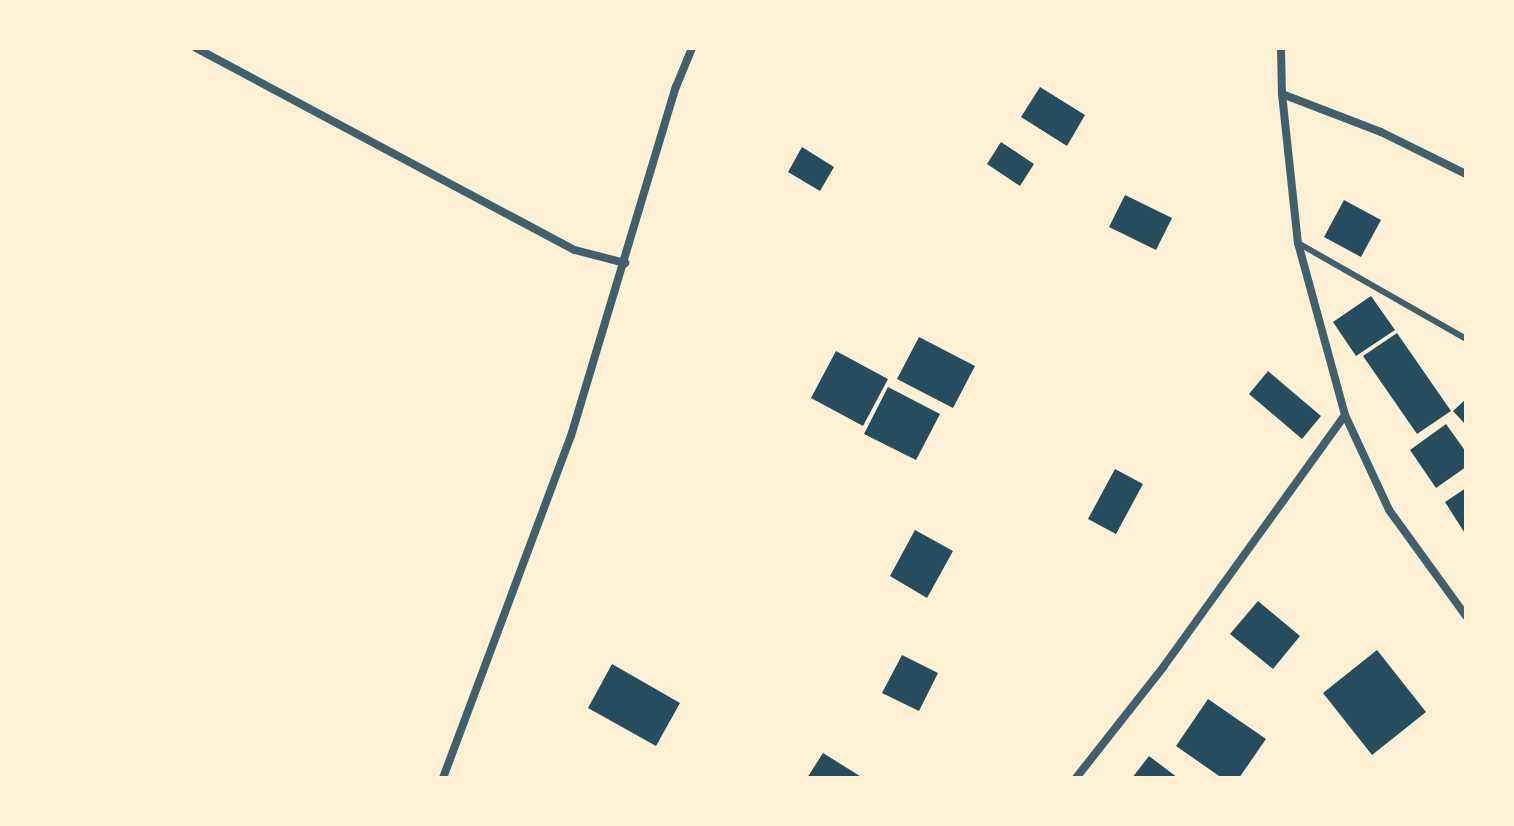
<!DOCTYPE html>
<html>
<head>
<meta charset="utf-8">
<style>
  body { margin:0 }
  #map { position:relative; width:1514px; height:826px; overflow:hidden; background:#fdf0d5; font-family:"Golos Text",sans-serif }
  div>[style] { position:absolute }
  [style*='--x'] { left:calc(var(--x)*1px); top:calc(var(--y)*1px); width:calc(var(--w)*1px); rotate:calc(var(--a)*1deg) }
  .building>* { inset:0; background:#264d5e }
  .service>* { height:6px; margin:-3px; padding:0 3px; transform-origin:3px; border-radius:3px; background:#3f606c }
  .minor>* { height:8px; margin:-4px; padding:0 4px; transform-origin:4px; border-radius:4px; background:#3f606c }
  span { translate:-50% -50%; white-space:nowrap; text-align:center; line-height:1.15; -webkit-text-stroke:7px #fdf0d5; paint-order:stroke }
  .frame { position:absolute; inset:0; border:50px solid #fdf0d5; pointer-events:none }
</style>
</head>
<body>
<div id="map">
  <div class="building">
    <div style="clip-path:polygon(1040px 87px,1085px 115px,1067px 146px,1021px 117px)"></div>
    <div style="clip-path:polygon(1001px 142px,1034px 164px,1020px 186px,987px 164px)"></div>
    <div style="clip-path:polygon(802px 147px,834px 167px,820px 191px,788px 172px)"></div>
    <div style="clip-path:polygon(1125px 195px,1172px 218px,1156px 250px,1109px 227px)"></div>
    <div style="clip-path:polygon(1344px 200px,1381px 220px,1361px 257px,1324px 237px)"></div>
    <div style="clip-path:polygon(1371px 296px,1395px 330px,1356px 356px,1333px 322px)"></div>
    <div style="clip-path:polygon(1397px 333px,1451px 411px,1417px 434px,1363px 356px)"></div>
    <div style="clip-path:polygon(919px 337px,975px 366px,953px 408px,897px 379px)"></div>
    <div style="clip-path:polygon(836px 351px,888px 379px,863px 426px,811px 398px)"></div>
    <div style="clip-path:polygon(1268px 371px,1321px 416px,1302px 439px,1249px 394px)"></div>
    <div style="clip-path:polygon(888px 387px,940px 414px,916px 460px,864px 434px)"></div>
    <div style="clip-path:polygon(1466px 399px,1466px 425px,1453px 411px)"></div>
    <div style="clip-path:polygon(1446px 424px,1466px 452px,1466px 467px,1436px 488px,1410px 450px)"></div>
    <div style="clip-path:polygon(1115px 469px,1143px 484px,1116px 534px,1088px 519px)"></div>
    <div style="clip-path:polygon(1466px 488px,1466px 535px,1445px 502px)"></div>
    <div style="clip-path:polygon(915px 530px,953px 551px,927px 598px,890px 576px)"></div>
    <div style="clip-path:polygon(1258px 601px,1300px 636px,1273px 669px,1230px 634px)"></div>
    <div style="clip-path:polygon(1377px 650px,1426px 712px,1372px 755px,1323px 693px)"></div>
    <div style="clip-path:polygon(902px 655px,938px 673px,919px 711px,882px 693px)"></div>
    <div style="clip-path:polygon(612px 664px,680px 703px,656px 746px,588px 708px)"></div>
    <div style="clip-path:polygon(1208px 699px,1266px 739px,1239px 778px,1222px 778px,1176px 746px)"></div>
    <div style="clip-path:polygon(823px 753px,863px 778px,807px 778px)"></div>
    <div style="clip-path:polygon(1149px 756px,1178px 778px,1132px 778px)"></div>
  </div>
  <div class="service">
    <div style="--x:1298;--y:243;--w:193;--a:29.7"></div>
  </div>
  <div class="minor">
    <div style="--x:196;--y:48;--w:429;--a:28.1"></div>
    <div style="--x:575;--y:250;--w:52;--a:14.6"></div>
    <div style="--x:1281;--y:48;--w:46;--a:88.8"></div>
    <div style="--x:1282;--y:94;--w:150;--a:83.9"></div>
    <div style="--x:1298;--y:243;--w:178;--a:74.7"></div>
    <div style="--x:1345;--y:415;--w:105;--a:65.1"></div>
    <div style="--x:1389;--y:510;--w:131;--a:54"></div>
    <div style="--x:1282;--y:94;--w:106;--a:21"></div>
    <div style="--x:1381;--y:132;--w:95;--a:26.3"></div>
    <div style="--x:443;--y:778;--w:365;--a:-69.5"></div>
    <div style="--x:571;--y:436;--w:364;--a:-73.3"></div>
    <div style="--x:676;--y:87;--w:42;--a:-67.7"></div>
    <div style="--x:1076;--y:778;--w:142;--a:-51.8"></div>
    <div style="--x:1164;--y:666;--w:309;--a:-54.2"></div>
  </div>
  <div class="frame"></div>
</div>
</body>
</html>
